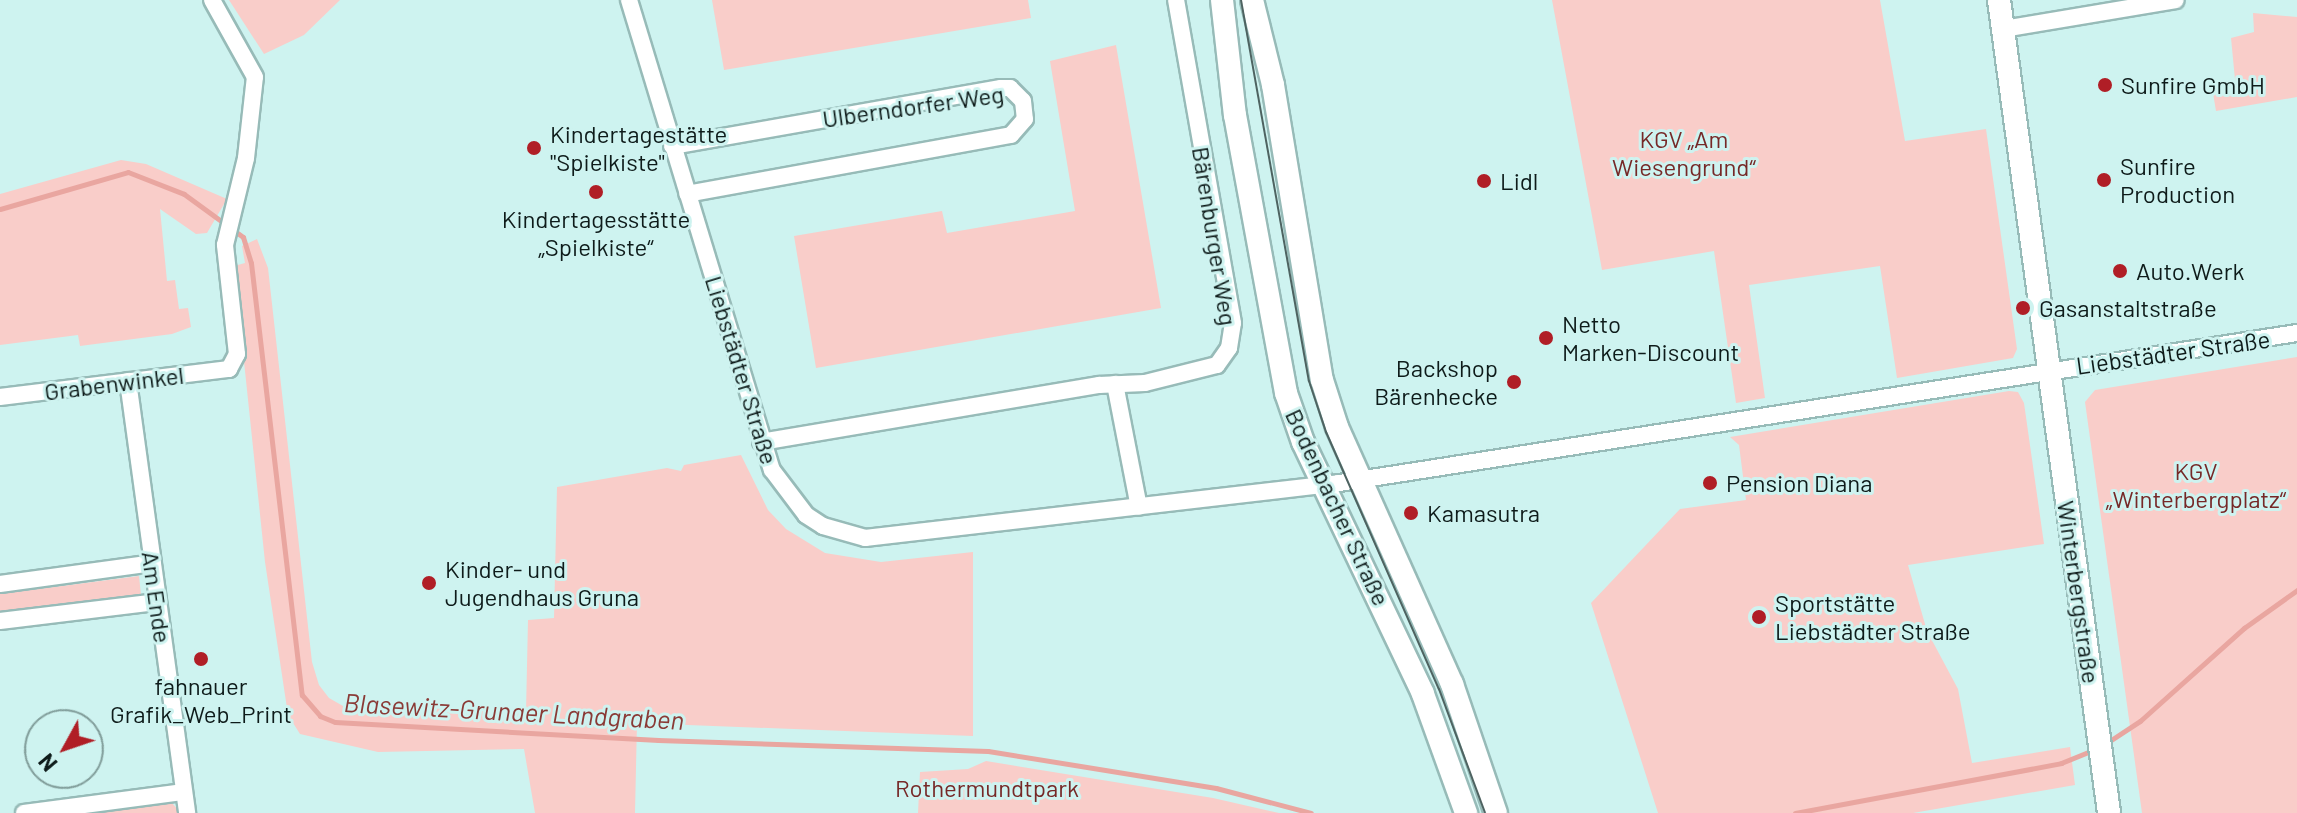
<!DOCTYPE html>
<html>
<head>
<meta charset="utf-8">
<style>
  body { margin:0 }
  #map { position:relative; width:2297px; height:813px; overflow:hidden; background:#cef3f0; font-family:Barlow,sans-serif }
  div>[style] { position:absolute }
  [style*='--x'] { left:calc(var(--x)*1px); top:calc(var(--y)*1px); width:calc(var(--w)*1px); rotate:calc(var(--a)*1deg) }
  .green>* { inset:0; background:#f9cdc9 }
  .stream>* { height:5px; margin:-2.5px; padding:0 2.5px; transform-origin:2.5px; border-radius:2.5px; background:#e9a6a0 }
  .roads { filter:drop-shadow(2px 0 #97bbb8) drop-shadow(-2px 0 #97bbb8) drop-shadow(0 2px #97bbb8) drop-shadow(0 -2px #97bbb8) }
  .street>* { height:16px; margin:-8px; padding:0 8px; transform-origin:8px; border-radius:8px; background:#fff }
  .secondary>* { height:22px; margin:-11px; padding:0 11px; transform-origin:11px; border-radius:11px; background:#fff }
  .tram>* { height:2px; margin:-1px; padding:0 1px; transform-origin:1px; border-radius:1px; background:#4e6361 }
  .dots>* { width:22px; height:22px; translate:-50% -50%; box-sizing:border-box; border:4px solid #cef3f0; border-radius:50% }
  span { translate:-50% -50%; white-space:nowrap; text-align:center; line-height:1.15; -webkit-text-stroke:6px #cef3f0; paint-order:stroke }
  .poi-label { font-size:24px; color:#0e1b1a }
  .left { translate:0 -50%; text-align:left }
  .right { translate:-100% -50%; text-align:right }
  .street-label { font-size:24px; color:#0e1b1a }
  .park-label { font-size:24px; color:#762827 }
  .water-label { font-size:26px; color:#8a3a36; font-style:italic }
  .north { position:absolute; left:24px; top:709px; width:80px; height:80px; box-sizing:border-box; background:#cef3f0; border:2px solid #819d9a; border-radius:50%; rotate:230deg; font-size:22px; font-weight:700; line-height:32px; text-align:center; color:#0e1b1a }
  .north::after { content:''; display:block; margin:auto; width:28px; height:36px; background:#b01e26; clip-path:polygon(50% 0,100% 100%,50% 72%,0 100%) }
</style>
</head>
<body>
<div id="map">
  <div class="green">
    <div style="clip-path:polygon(229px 0,340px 0,304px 35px,264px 54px)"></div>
    <div style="clip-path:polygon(712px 0,1028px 0,1031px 18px,724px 70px)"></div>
    <div style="clip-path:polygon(1552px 0,1880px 0,1905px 141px,1986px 129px,2017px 349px,2013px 358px,1897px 378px,1880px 266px,1749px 285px,1765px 398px,1736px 403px,1714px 251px,1602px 270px)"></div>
    <div style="clip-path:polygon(2253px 13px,2297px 17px,2297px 97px,2216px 111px,2213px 93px,2236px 90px,2231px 38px,2254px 32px)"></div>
    <div style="clip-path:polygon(1116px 45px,1161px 308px,816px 368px,794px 236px,942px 211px,947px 233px,1075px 211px,1050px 61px)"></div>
    <div style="clip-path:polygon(121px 160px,146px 164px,227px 199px,207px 233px,196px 234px,160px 209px,167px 281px,175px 280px,179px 309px,188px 308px,191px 327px,172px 334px,80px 346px,78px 335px,0 345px,0 194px)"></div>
    <div style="clip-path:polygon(257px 239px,268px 268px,312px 662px,319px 685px,329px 698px,343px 706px,526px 711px,528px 620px,554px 618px,557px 487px,667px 468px,681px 471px,684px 465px,741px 455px,768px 510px,786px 529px,825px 553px,881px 562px,973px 552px,973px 736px,637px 723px,635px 813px,535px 813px,524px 749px,378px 752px,300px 734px,288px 715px,265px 562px,234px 266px,245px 263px,242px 246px)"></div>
    <div style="clip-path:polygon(2297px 357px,2297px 813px,2142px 813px,2085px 402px,2095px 390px)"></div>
    <div style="clip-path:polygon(2009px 391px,2018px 392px,2024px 403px,2044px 544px,1908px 565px,1927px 631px,1958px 689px,1972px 763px,2070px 747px,2075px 785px,1913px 813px,1658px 813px,1591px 603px,1680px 509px,1746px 500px,1739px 445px,1730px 437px)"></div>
    <div style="clip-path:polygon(139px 576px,141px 595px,0 613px,0 594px)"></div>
    <div style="clip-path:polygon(986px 761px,1213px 798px,1279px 813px,918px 813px,920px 772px,968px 769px)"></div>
    <div style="clip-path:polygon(171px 802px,181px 813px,79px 813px)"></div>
  </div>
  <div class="stream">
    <div style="--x:0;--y:209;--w:133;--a:-16.1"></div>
    <div style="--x:128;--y:172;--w:60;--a:21.4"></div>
    <div style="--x:184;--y:194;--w:73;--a:36.1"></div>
    <div style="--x:243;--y:237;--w:27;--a:73"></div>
    <div style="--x:251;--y:263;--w:435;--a:83.3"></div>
    <div style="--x:302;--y:695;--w:28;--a:49"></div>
    <div style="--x:320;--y:716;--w:16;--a:22"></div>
    <div style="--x:335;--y:722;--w:324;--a:3.2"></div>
    <div style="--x:658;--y:740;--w:330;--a:1.9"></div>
    <div style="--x:988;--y:751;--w:231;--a:9.2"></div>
    <div style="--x:1216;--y:788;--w:98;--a:14.7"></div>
    <div style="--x:2105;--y:744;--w:42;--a:-33.3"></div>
    <div style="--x:2140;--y:721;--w:140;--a:-41.8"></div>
    <div style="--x:2244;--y:628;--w:65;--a:-35.6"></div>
    <div style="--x:1795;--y:813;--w:271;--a:-10.6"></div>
    <div style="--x:2061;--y:763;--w:38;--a:-22"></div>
  </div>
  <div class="roads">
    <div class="street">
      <div style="--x:629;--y:0;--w:491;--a:73.1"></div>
      <div style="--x:772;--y:470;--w:56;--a:52.9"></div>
      <div style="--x:806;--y:515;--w:20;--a:33"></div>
      <div style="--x:823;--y:526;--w:44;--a:15.9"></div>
      <div style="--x:865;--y:538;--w:477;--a:-6.6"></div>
      <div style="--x:1339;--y:483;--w:970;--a:-8.9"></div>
      <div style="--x:2003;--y:29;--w:175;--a:-9.5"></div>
      <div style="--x:672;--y:146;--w:334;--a:-10"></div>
      <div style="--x:1001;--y:88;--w:9;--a:0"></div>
      <div style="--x:1010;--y:88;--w:18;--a:45"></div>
      <div style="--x:1023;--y:101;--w:18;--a:84"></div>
      <div style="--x:1025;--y:119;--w:21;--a:131"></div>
      <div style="--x:1011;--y:135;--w:329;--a:169.7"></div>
      <div style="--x:128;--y:381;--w:436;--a:82.2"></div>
      <div style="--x:1115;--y:384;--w:125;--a:79"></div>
      <div style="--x:0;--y:397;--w:231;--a:-7"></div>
      <div style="--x:229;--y:369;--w:17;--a:-62"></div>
      <div style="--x:237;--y:354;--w:110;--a:-96.3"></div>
      <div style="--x:225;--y:245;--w:89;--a:-76.4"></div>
      <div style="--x:246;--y:158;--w:81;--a:-83.7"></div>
      <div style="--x:255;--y:77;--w:88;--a:-119.2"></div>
      <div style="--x:761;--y:442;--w:343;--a:-9.6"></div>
      <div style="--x:1099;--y:385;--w:46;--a:-2.5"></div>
      <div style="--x:1145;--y:383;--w:74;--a:-14"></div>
      <div style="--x:1217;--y:365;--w:21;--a:-55"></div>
      <div style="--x:1229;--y:348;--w:25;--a:-81"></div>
      <div style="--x:1233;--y:323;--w:328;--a:-100"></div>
      <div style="--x:0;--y:584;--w:154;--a:-7.8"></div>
      <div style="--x:0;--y:621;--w:159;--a:-6.9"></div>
      <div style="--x:24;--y:813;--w:161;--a:-7.5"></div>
    </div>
    <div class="secondary">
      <div style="--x:1222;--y:0;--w:116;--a:83.6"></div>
      <div style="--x:1235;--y:115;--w:283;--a:79.6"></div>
      <div style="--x:1286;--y:393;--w:52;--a:70.9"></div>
      <div style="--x:1303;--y:442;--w:279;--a:64.5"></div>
      <div style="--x:1423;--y:694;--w:127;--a:70.1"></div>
      <div style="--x:1252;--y:0;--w:88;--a:76.1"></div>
      <div style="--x:1273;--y:85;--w:299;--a:80.6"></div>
      <div style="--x:1322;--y:380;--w:49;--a:72.3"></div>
      <div style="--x:1337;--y:427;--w:282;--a:65.9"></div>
      <div style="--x:1452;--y:684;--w:136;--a:71.2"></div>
      <div style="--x:1999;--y:0;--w:820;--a:82.29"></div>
    </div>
  </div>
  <div class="tram">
    <div style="--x:1241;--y:0;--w:387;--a:79.9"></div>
    <div style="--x:1309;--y:381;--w:54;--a:71.6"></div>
    <div style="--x:1326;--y:432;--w:281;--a:66.3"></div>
    <div style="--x:1439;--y:689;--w:132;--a:69.6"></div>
  </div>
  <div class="dots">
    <div style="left:2105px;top:85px;background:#b01e26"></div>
    <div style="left:534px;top:148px;background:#b01e26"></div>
    <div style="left:2104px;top:180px;background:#b01e26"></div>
    <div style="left:1484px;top:181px;background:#b01e26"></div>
    <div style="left:596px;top:192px;background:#b01e26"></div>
    <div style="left:2120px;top:271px;background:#b01e26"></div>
    <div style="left:2023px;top:308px;background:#b01e26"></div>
    <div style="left:1546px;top:338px;background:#b01e26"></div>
    <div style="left:1514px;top:382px;background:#b01e26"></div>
    <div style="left:1710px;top:483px;background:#b01e26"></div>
    <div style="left:1411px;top:513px;background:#b01e26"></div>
    <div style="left:429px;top:583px;background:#b01e26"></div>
    <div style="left:1759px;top:617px;background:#b01e26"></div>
    <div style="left:201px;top:659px;background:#b01e26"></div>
  </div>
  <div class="poi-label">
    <span class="left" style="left:2121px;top:85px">Sunfire GmbH</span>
    <span class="left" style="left:550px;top:148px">Kindertagestätte<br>"Spielkiste"</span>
    <span class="left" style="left:2120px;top:180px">Sunfire<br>Production</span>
    <span class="left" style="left:1500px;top:181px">Lidl</span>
    <span style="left:596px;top:233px">Kindertagesstätte<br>„Spielkiste“</span>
    <span class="left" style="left:2136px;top:271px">Auto.Werk</span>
    <span class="left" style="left:2039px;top:308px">Gasanstaltstraße</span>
    <span class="left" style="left:1562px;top:338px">Netto<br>Marken-Discount</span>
    <span class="right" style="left:1498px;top:382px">Backshop<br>Bärenhecke</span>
    <span class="left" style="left:1726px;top:483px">Pension Diana</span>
    <span class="left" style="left:1427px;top:513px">Kamasutra</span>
    <span class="left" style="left:445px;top:583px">Kinder- und<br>Jugendhaus Gruna</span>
    <span class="left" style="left:1775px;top:617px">Sportstätte<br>Liebstädter Straße</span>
    <span style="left:201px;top:700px">fahnauer<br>Grafik_Web_Print</span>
  </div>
  <div class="street-label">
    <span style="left:913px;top:106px;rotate:-8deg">Ulberndorfer Weg</span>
    <span style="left:1215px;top:236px;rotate:81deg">Bärenburger Weg</span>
    <span style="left:2173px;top:352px;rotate:-8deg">Liebstädter Straße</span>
    <span style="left:742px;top:370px;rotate:73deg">Liebstädter Straße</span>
    <span style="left:114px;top:383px;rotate:-7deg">Grabenwinkel</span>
    <span style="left:1338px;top:507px;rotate:65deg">Bodenbacher Straße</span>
    <span style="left:2079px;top:592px;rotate:82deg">Winterbergstraße</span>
    <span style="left:157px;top:597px;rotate:82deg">Am Ende</span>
  </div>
  <div class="park-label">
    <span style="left:1684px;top:153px">KGV „Am<br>Wiesengrund“</span>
    <span style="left:2196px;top:485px">KGV<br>„Winterbergplatz“</span>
    <span style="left:987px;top:788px">Rothermundtpark</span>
  </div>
  <div class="water-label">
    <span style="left:514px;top:711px;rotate:3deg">Blasewitz‐Grunaer Landgraben</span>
  </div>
  <div class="north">N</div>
</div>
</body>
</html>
